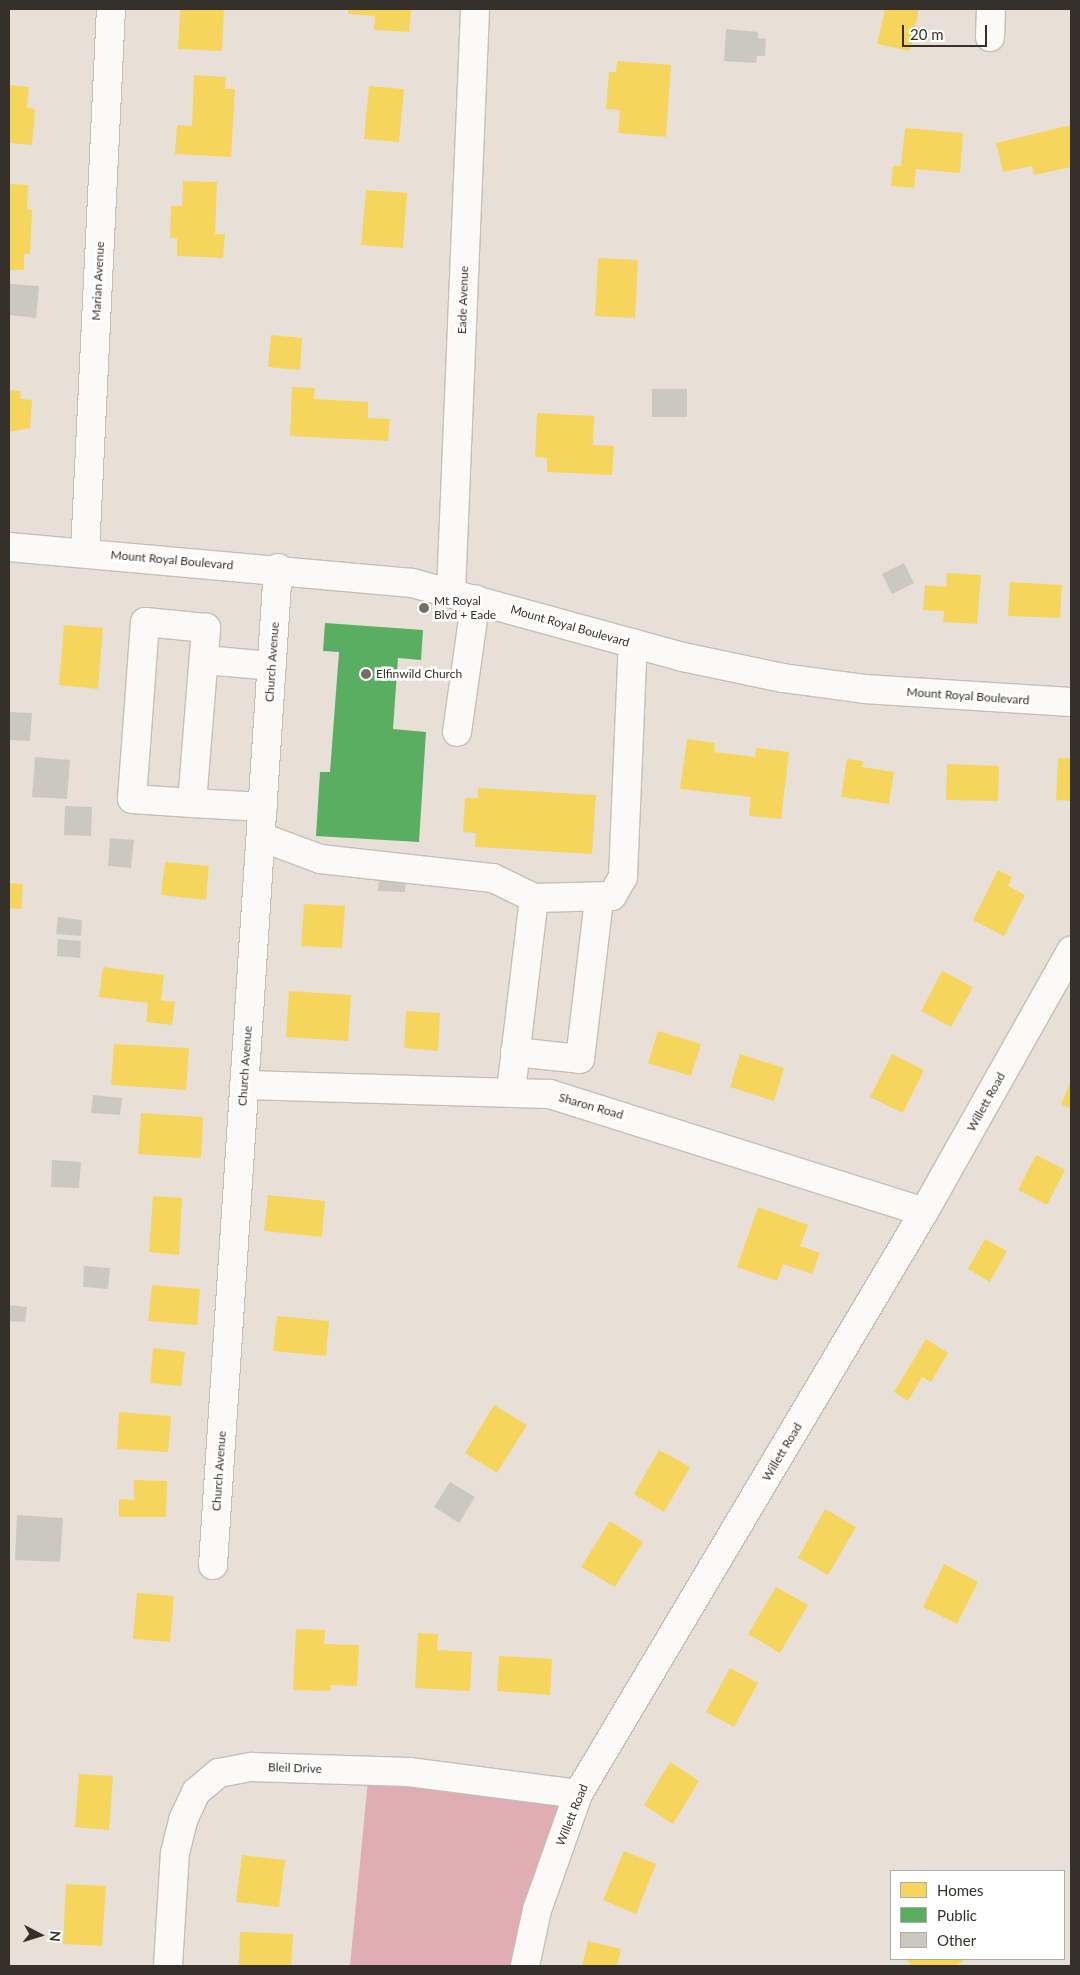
<!DOCTYPE html>
<html>
<head>
<meta charset="utf-8">
<style>
  body { margin:0 }
  #map { position:relative; width:1080px; height:1975px; overflow:hidden; background:#e8e0d7; font-family:Lato,sans-serif }
  div>[style] { position:absolute }
  [style*='--x'] { left:calc(var(--x)*1px); top:calc(var(--y)*1px); width:calc(var(--w)*1px); rotate:calc(var(--a)*1deg) }
  .forest>* { inset:0; background:#e0adb2 }
  .homes>* { inset:0; background:#f6d55c }
  .public>* { inset:0; background:#5aae61 }
  .building>* { inset:0; background:#cbc8c0 }
  .roads { filter:drop-shadow(1px 0 #c5beb7) drop-shadow(-1px 0 #c5beb7) drop-shadow(0 1px #c5beb7) drop-shadow(0 -1px #c5beb7) }
  .minor>* { height:28px; margin:-14px; padding:0 14px; transform-origin:14px; border-radius:14px; background:#fcfaf9 }
  .major>* { height:28px; margin:-14px; padding:0 14px; transform-origin:14px; border-radius:14px; background:#fcfaf9 }
  .dots>* { width:14px; height:14px; translate:-50% -50%; box-sizing:border-box; border:2px solid #fff; border-radius:50% }
  span { translate:-50% -50%; white-space:nowrap; text-align:center; line-height:1.15; -webkit-text-stroke:5px #fff; paint-order:stroke }
  .street-label { font-size:12px; color:#36302a }
  .poi-label { font-size:12px; color:#36302a }
  .left { translate:0 -50%; text-align:left }
  .frame { position:absolute; inset:0; border:10px solid #36302a; pointer-events:none }
  .legend { position:absolute; left:890px; top:1870px; width:175px; height:90px; box-sizing:border-box; background:#fff; border:1px solid #afacaa; margin:0; padding:6px 9px; list-style:none; font-size:15px; color:#36302a }
  .legend li { display:flex; align-items:center; gap:10px; height:25px }
  .legend b { width:25px; border:1px solid #afacaa }
  .north { position:absolute; left:15px; top:1910px; width:50px; height:50px; -webkit-text-stroke:4px #fff; paint-order:stroke; rotate:95deg; font-size:14px; font-weight:700; line-height:20px; text-align:center; color:#36302a }
  .north::after { content:''; display:block; margin:auto; width:18px; height:22px; background:#36302a; clip-path:polygon(50% 0,100% 100%,50% 72%,0 100%) }
  .scale { position:absolute; left:902px; top:25px; width:85px; height:22px; box-sizing:border-box; border:2px solid #36302a; border-top:0; padding-left:6px; font-size:15px; line-height:18px; white-space:nowrap; color:#36302a; -webkit-text-stroke:4px #fff; paint-order:stroke }
</style>
</head>
<body>
<div id="map">
  <div class="forest">
    <div style="clip-path:polygon(369px 1770px,578px 1794px,525px 1966px,350px 1966px)"></div>
  </div>
  <div class="homes">
    <div style="clip-path:polygon(180px 9px,224px 9px,222px 51px,178px 49px)"></div>
    <div style="clip-path:polygon(348px 9px,411px 9px,409px 32px,374px 30px,375px 16px,348px 14px)"></div>
    <div style="clip-path:polygon(885px 9px,919px 9px,910px 51px,877px 44px)"></div>
    <div style="clip-path:polygon(617px 61px,671px 65px,666px 137px,618px 133px,620px 110px,606px 109px,609px 72px,616px 72px)"></div>
    <div style="clip-path:polygon(194px 75px,226px 77px,225px 89px,235px 89px,231px 157px,175px 154px,177px 125px,192px 126px)"></div>
    <div style="clip-path:polygon(9px 85px,29px 87px,27px 108px,35px 109px,32px 145px,9px 143px)"></div>
    <div style="clip-path:polygon(369px 86px,404px 89px,399px 142px,364px 139px)"></div>
    <div style="clip-path:polygon(1071px 125px,1071px 167px,1034px 175px,1032px 166px,1003px 172px,996px 143px)"></div>
    <div style="clip-path:polygon(905px 128px,963px 133px,960px 173px,916px 169px,914px 188px,891px 186px,893px 166px,901px 166px)"></div>
    <div style="clip-path:polygon(183px 181px,217px 182px,215px 234px,225px 234px,223px 258px,177px 256px,177px 238px,170px 238px,171px 206px,182px 206px)"></div>
    <div style="clip-path:polygon(9px 184px,28px 185px,27px 209px,32px 210px,30px 254px,24px 254px,24px 270px,9px 270px)"></div>
    <div style="clip-path:polygon(366px 190px,407px 193px,403px 248px,361px 245px)"></div>
    <div style="clip-path:polygon(598px 258px,638px 260px,635px 318px,595px 316px)"></div>
    <div style="clip-path:polygon(271px 335px,302px 338px,300px 370px,268px 367px)"></div>
    <div style="clip-path:polygon(292px 387px,315px 388px,314px 399px,368px 402px,368px 418px,390px 419px,388px 441px,290px 436px)"></div>
    <div style="clip-path:polygon(9px 390px,21px 391px,20px 399px,32px 400px,30px 428px,9px 432px)"></div>
    <div style="clip-path:polygon(537px 413px,594px 416px,593px 445px,614px 446px,612px 475px,547px 472px,547px 458px,535px 457px)"></div>
    <div style="clip-path:polygon(947px 573px,981px 575px,977px 624px,943px 622px,944px 611px,923px 610px,925px 585px,946px 587px)"></div>
    <div style="clip-path:polygon(1010px 582px,1062px 585px,1060px 618px,1008px 616px)"></div>
    <div style="clip-path:polygon(64px 625px,103px 628px,98px 689px,59px 685px)"></div>
    <div style="clip-path:polygon(687px 739px,715px 743px,714px 752px,755px 757px,756px 748px,789px 752px,781px 819px,749px 816px,751px 797px,680px 789px)"></div>
    <div style="clip-path:polygon(1058px 758px,1071px 758px,1071px 801px,1056px 800px)"></div>
    <div style="clip-path:polygon(847px 759px,863px 761px,862px 767px,894px 772px,889px 804px,841px 797px)"></div>
    <div style="clip-path:polygon(947px 764px,999px 766px,998px 801px,946px 800px)"></div>
    <div style="clip-path:polygon(478px 788px,596px 795px,592px 854px,475px 847px,476px 833px,463px 832px,465px 798px,478px 798px)"></div>
    <div style="clip-path:polygon(165px 862px,209px 866px,206px 900px,161px 895px)"></div>
    <div style="clip-path:polygon(998px 870px,1012px 877px,1008px 886px,1025px 895px,1004px 936px,973px 920px)"></div>
    <div style="clip-path:polygon(9px 883px,23px 884px,21px 909px,9px 908px)"></div>
    <div style="clip-path:polygon(304px 904px,345px 906px,342px 948px,301px 946px)"></div>
    <div style="clip-path:polygon(103px 967px,164px 975px,161px 1000px,175px 1002px,172px 1025px,146px 1022px,148px 1003px,99px 997px)"></div>
    <div style="clip-path:polygon(942px 971px,973px 987px,951px 1027px,921px 1011px)"></div>
    <div style="clip-path:polygon(289px 991px,351px 995px,348px 1041px,286px 1037px)"></div>
    <div style="clip-path:polygon(406px 1011px,440px 1013px,438px 1051px,404px 1048px)"></div>
    <div style="clip-path:polygon(658px 1031px,701px 1044px,691px 1076px,648px 1063px)"></div>
    <div style="clip-path:polygon(114px 1044px,189px 1048px,186px 1090px,111px 1085px)"></div>
    <div style="clip-path:polygon(740px 1054px,784px 1068px,774px 1101px,730px 1087px)"></div>
    <div style="clip-path:polygon(892px 1054px,924px 1070px,903px 1113px,870px 1097px)"></div>
    <div style="clip-path:polygon(1071px 1081px,1071px 1109px,1061px 1104px)"></div>
    <div style="clip-path:polygon(141px 1113px,203px 1117px,201px 1158px,138px 1154px)"></div>
    <div style="clip-path:polygon(1036px 1155px,1065px 1170px,1047px 1205px,1018px 1190px)"></div>
    <div style="clip-path:polygon(268px 1195px,325px 1201px,322px 1237px,264px 1231px)"></div>
    <div style="clip-path:polygon(153px 1196px,182px 1198px,179px 1255px,149px 1252px)"></div>
    <div style="clip-path:polygon(758px 1207px,808px 1225px,800px 1246px,820px 1253px,812px 1274px,783px 1264px,777px 1281px,737px 1267px)"></div>
    <div style="clip-path:polygon(985px 1239px,1007px 1251px,990px 1282px,968px 1269px)"></div>
    <div style="clip-path:polygon(152px 1285px,200px 1289px,197px 1325px,148px 1321px)"></div>
    <div style="clip-path:polygon(277px 1316px,329px 1321px,326px 1356px,273px 1351px)"></div>
    <div style="clip-path:polygon(926px 1339px,948px 1353px,931px 1382px,922px 1377px,908px 1401px,894px 1392px)"></div>
    <div style="clip-path:polygon(153px 1348px,185px 1352px,181px 1386px,150px 1383px)"></div>
    <div style="clip-path:polygon(494px 1405px,527px 1425px,497px 1473px,465px 1453px)"></div>
    <div style="clip-path:polygon(119px 1412px,171px 1416px,168px 1452px,117px 1449px)"></div>
    <div style="clip-path:polygon(659px 1450px,690px 1467px,664px 1512px,634px 1494px)"></div>
    <div style="clip-path:polygon(134px 1480px,167px 1481px,166px 1517px,119px 1517px,119px 1499px,134px 1500px)"></div>
    <div style="clip-path:polygon(825px 1509px,856px 1527px,828px 1575px,798px 1558px)"></div>
    <div style="clip-path:polygon(610px 1521px,643px 1542px,615px 1587px,581px 1567px)"></div>
    <div style="clip-path:polygon(944px 1564px,978px 1582px,957px 1624px,923px 1607px)"></div>
    <div style="clip-path:polygon(776px 1587px,808px 1605px,780px 1653px,748px 1634px)"></div>
    <div style="clip-path:polygon(137px 1593px,174px 1596px,170px 1642px,133px 1639px)"></div>
    <div style="clip-path:polygon(296px 1629px,325px 1630px,324px 1644px,359px 1645px,357px 1686px,331px 1685px,330px 1691px,293px 1690px)"></div>
    <div style="clip-path:polygon(418px 1633px,438px 1634px,437px 1650px,472px 1652px,470px 1691px,415px 1688px)"></div>
    <div style="clip-path:polygon(499px 1656px,552px 1659px,550px 1695px,497px 1691px)"></div>
    <div style="clip-path:polygon(730px 1668px,758px 1683px,734px 1727px,706px 1712px)"></div>
    <div style="clip-path:polygon(670px 1762px,699px 1781px,673px 1824px,644px 1805px)"></div>
    <div style="clip-path:polygon(79px 1774px,113px 1776px,109px 1830px,75px 1827px)"></div>
    <div style="clip-path:polygon(624px 1851px,656px 1864px,636px 1914px,603px 1900px)"></div>
    <div style="clip-path:polygon(242px 1855px,285px 1860px,279px 1907px,236px 1902px)"></div>
    <div style="clip-path:polygon(66px 1884px,106px 1886px,102px 1946px,63px 1944px)"></div>
    <div style="clip-path:polygon(240px 1932px,293px 1934px,291px 1966px,239px 1966px)"></div>
    <div style="clip-path:polygon(588px 1941px,621px 1949px,617px 1966px,582px 1966px)"></div>
    <div style="clip-path:polygon(906px 1959px,966px 1959px,956px 1966px,912px 1966px)"></div>
  </div>
  <div class="public">
    <div style="clip-path:polygon(325px 623px,423px 630px,421px 660px,398px 658px,393px 729px,426px 732px,419px 842px,316px 836px,320px 772px,330px 772px,339px 652px,323px 651px)"></div>
  </div>
  <div class="building">
    <div style="clip-path:polygon(726px 29px,758px 32px,758px 38px,766px 39px,765px 56px,757px 56px,756px 63px,724px 61px)"></div>
    <div style="clip-path:polygon(10px 284px,39px 286px,36px 318px,9px 315px)"></div>
    <div style="clip-path:polygon(652px 389px,687px 389px,687px 417px,652px 417px)"></div>
    <div style="clip-path:polygon(904px 563px,914px 583px,892px 594px,882px 574px)"></div>
    <div style="clip-path:polygon(9px 712px,32px 713px,30px 741px,9px 740px)"></div>
    <div style="clip-path:polygon(35px 757px,70px 760px,67px 799px,32px 797px)"></div>
    <div style="clip-path:polygon(65px 806px,92px 807px,91px 836px,64px 835px)"></div>
    <div style="clip-path:polygon(110px 838px,134px 840px,131px 868px,108px 866px)"></div>
    <div style="clip-path:polygon(379px 876px,406px 878px,405px 892px,378px 891px)"></div>
    <div style="clip-path:polygon(58px 917px,82px 920px,81px 936px,56px 934px)"></div>
    <div style="clip-path:polygon(58px 939px,81px 941px,80px 958px,57px 956px)"></div>
    <div style="clip-path:polygon(93px 1095px,122px 1098px,120px 1115px,91px 1113px)"></div>
    <div style="clip-path:polygon(52px 1160px,81px 1162px,79px 1188px,51px 1187px)"></div>
    <div style="clip-path:polygon(84px 1266px,110px 1268px,108px 1289px,83px 1287px)"></div>
    <div style="clip-path:polygon(9px 1305px,27px 1307px,25px 1322px,9px 1321px)"></div>
    <div style="clip-path:polygon(450px 1482px,475px 1497px,459px 1523px,434px 1507px)"></div>
    <div style="clip-path:polygon(17px 1515px,63px 1518px,60px 1562px,15px 1560px)"></div>
  </div>
  <div class="roads">
    <div class="minor">
      <div style="--x:990;--y:37;--w:28;--a:-88"></div>
      <div style="--x:85;--y:552;--w:544;--a:-87.26"></div>
      <div style="--x:451;--y:592;--w:583;--a:-87.64"></div>
      <div style="--x:204;--y:660;--w:68;--a:5"></div>
      <div style="--x:457;--y:732;--w:134;--a:-81.9"></div>
      <div style="--x:192;--y:803;--w:176;--a:-85.4"></div>
      <div style="--x:206;--y:628;--w:61;--a:-174.4"></div>
      <div style="--x:145;--y:622;--w:177;--a:94.2"></div>
      <div style="--x:132;--y:799;--w:60;--a:3.8"></div>
      <div style="--x:192;--y:803;--w:71;--a:3.2"></div>
      <div style="--x:261;--y:837;--w:63;--a:20.4"></div>
      <div style="--x:320;--y:859;--w:174;--a:6.3"></div>
      <div style="--x:493;--y:878;--w:46;--a:26"></div>
      <div style="--x:534;--y:898;--w:78;--a:-1.5"></div>
      <div style="--x:612;--y:896;--w:22;--a:-60"></div>
      <div style="--x:623;--y:877;--w:234;--a:-87.6"></div>
      <div style="--x:515;--y:1052;--w:65;--a:6.1"></div>
      <div style="--x:580;--y:1059;--w:160;--a:-83.2"></div>
      <div style="--x:244;--y:1085;--w:306;--a:1.7"></div>
      <div style="--x:550;--y:1094;--w:392;--a:17.5"></div>
      <div style="--x:511;--y:1091;--w:194;--a:-83.2"></div>
      <div style="--x:213;--y:1565;--w:999;--a:-86.27"></div>
      <div style="--x:168;--y:1966;--w:113;--a:-86.5"></div>
      <div style="--x:175;--y:1853;--w:34;--a:-76"></div>
      <div style="--x:183;--y:1820;--w:31;--a:-65"></div>
      <div style="--x:196;--y:1792;--w:30;--a:-40"></div>
      <div style="--x:219;--y:1773;--w:33;--a:-11"></div>
      <div style="--x:251;--y:1767;--w:158;--a:1.8"></div>
      <div style="--x:409;--y:1772;--w:170;--a:7.4"></div>
      <div style="--x:525;--y:1966;--w:57;--a:-77.9"></div>
      <div style="--x:537;--y:1910;--w:123;--a:-70.5"></div>
      <div style="--x:578;--y:1794;--w:677;--a:-59.27"></div>
      <div style="--x:924;--y:1212;--w:300;--a:-60.6"></div>
    </div>
    <div class="major">
      <div style="--x:9;--y:547;--w:405;--a:5.1"></div>
      <div style="--x:412;--y:583;--w:281;--a:15.3"></div>
      <div style="--x:683;--y:657;--w:102;--a:11.9"></div>
      <div style="--x:783;--y:678;--w:82;--a:7.7"></div>
      <div style="--x:864;--y:689;--w:207;--a:3.6"></div>
    </div>
  </div>
  <div class="dots">
    <div style="left:424px;top:608px;background:#746e67"></div>
    <div style="left:366px;top:674px;background:#746e67"></div>
  </div>
  <div class="street-label">
    <span style="left:98px;top:281px;rotate:-87deg">Marian Avenue</span>
    <span style="left:463px;top:300px;rotate:-88deg">Eade Avenue</span>
    <span style="left:172px;top:560px;rotate:5deg">Mount Royal Boulevard</span>
    <span style="left:570px;top:626px;rotate:16deg">Mount Royal Boulevard</span>
    <span style="left:272px;top:662px;rotate:-86deg">Church Avenue</span>
    <span style="left:968px;top:696px;rotate:4deg">Mount Royal Boulevard</span>
    <span style="left:245px;top:1066px;rotate:-86deg">Church Avenue</span>
    <span style="left:986px;top:1102px;rotate:-61deg">Willett Road</span>
    <span style="left:591px;top:1106px;rotate:16deg">Sharon Road</span>
    <span style="left:782px;top:1452px;rotate:-59deg">Willett Road</span>
    <span style="left:219px;top:1471px;rotate:-86deg">Church Avenue</span>
    <span style="left:295px;top:1768px;rotate:2deg">Bleil Drive</span>
    <span style="left:572px;top:1815px;rotate:-68deg">Willett Road</span>
  </div>
  <div class="poi-label">
    <span class="left" style="left:434px;top:608px">Mt Royal<br>Blvd + Eade</span>
    <span class="left" style="left:376px;top:674px">Elfinwild Church</span>
  </div>
  <div class="frame"></div>
  <ul class="legend">
  <li><b style="height:14px;background:#f6d55c"></b>Homes</li>
  <li><b style="height:14px;background:#5aae61"></b>Public</li>
  <li><b style="height:14px;background:#cbc8c0"></b>Other</li>
  </ul>
  <div class="north">N</div>
  <div class="scale">20 m</div>
</div>
</body>
</html>
